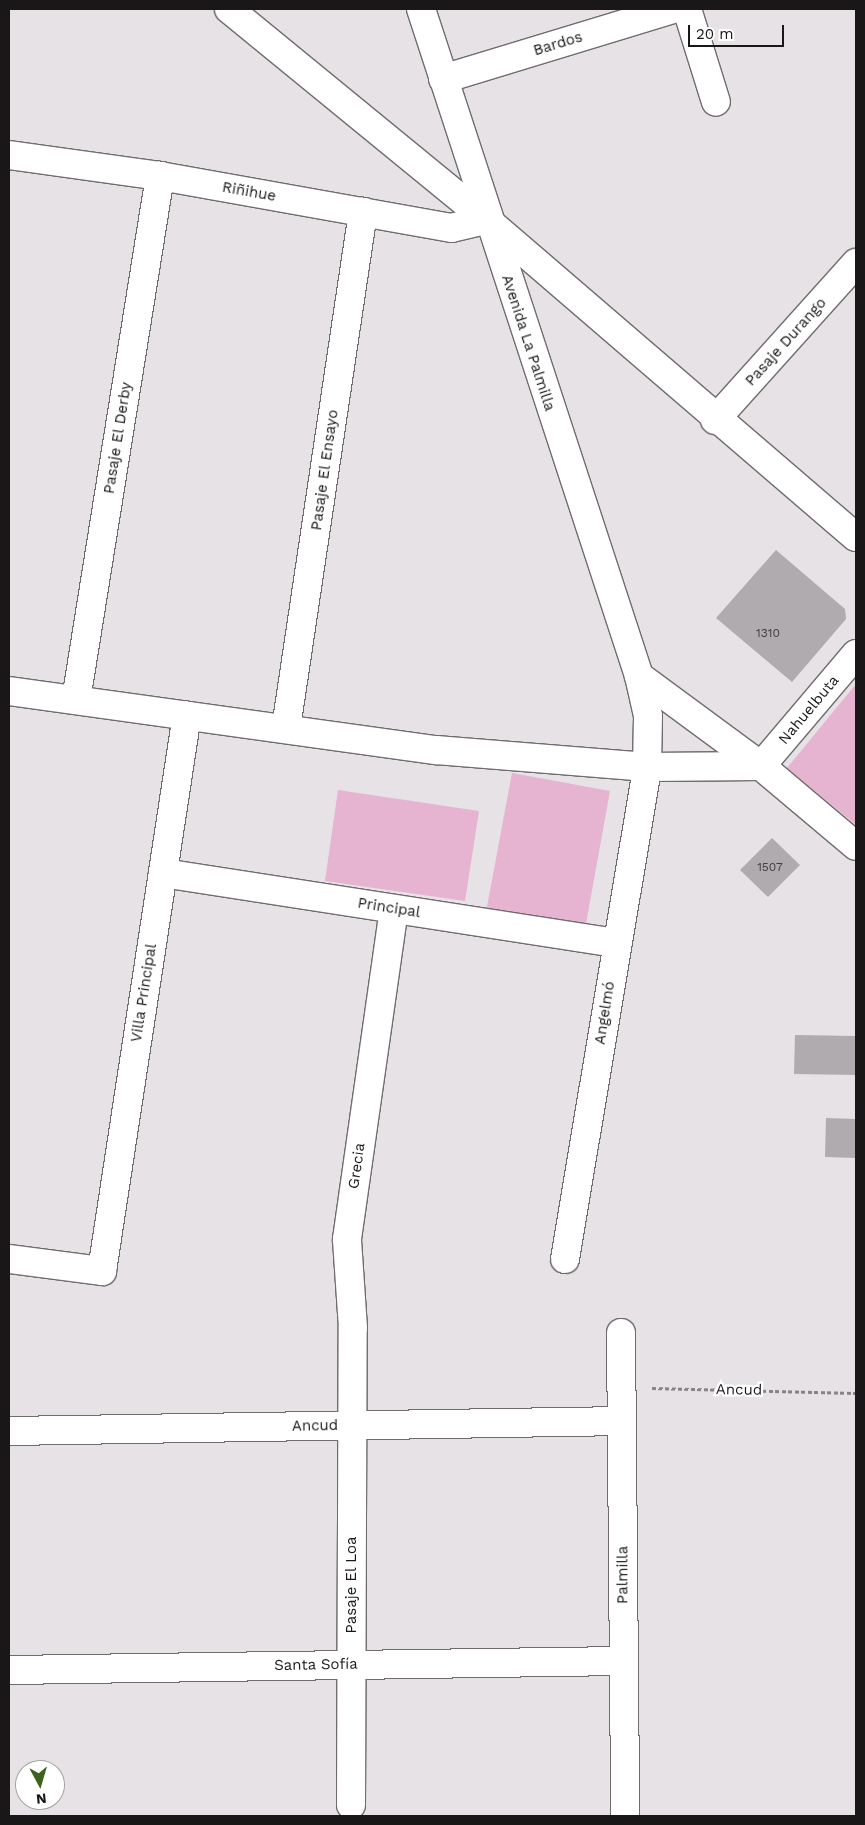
<!DOCTYPE html>
<html>
<head>
<meta charset="utf-8">
<style>
  body { margin:0 }
  #map { position:relative; width:865px; height:1825px; overflow:hidden; background:#e7e2e5; font-family:"Work Sans",sans-serif }
  div>[style] { position:absolute }
  [style*='--x'] { left:calc(var(--x)*1px); top:calc(var(--y)*1px); width:calc(var(--w)*1px); rotate:calc(var(--a)*1deg) }
  .green>* { inset:0; background:#e6b3d1 }
  .building>* { inset:0; background:#b0abae }
  .path>* { height:3px; margin-top:-1.5px; transform-origin:0; background:repeating-linear-gradient(90deg,#888486 0 4px,transparent 0 6.5px) }
  .roads { filter:drop-shadow(1px 0 #716b6e) drop-shadow(-1px 0 #716b6e) drop-shadow(0 1px #716b6e) drop-shadow(0 -1px #716b6e) }
  .street>* { height:28px; margin:-14px; padding:0 14px; transform-origin:14px; border-radius:14px; background:#fff }
  .secondary>* { height:28px; margin:-14px; padding:0 14px; transform-origin:14px; border-radius:14px; background:#fff }
  span { translate:-50% -50%; white-space:nowrap; text-align:center; line-height:1.15; -webkit-text-stroke:4.5px #fff; paint-order:stroke }
  .number-label { font-size:12px; color:#3f3c3e }
  .number-label span { -webkit-text-stroke-width:0 }
  .street-label { font-size:15px; color:#191718 }
  .frame { position:absolute; inset:0; border:10px solid #191718; pointer-events:none }
  .north { position:absolute; left:15px; top:1760px; width:50px; height:50px; box-sizing:border-box; background:#fff; border:1px solid #a3a2a3; border-radius:50%; rotate:174deg; font-size:14px; font-weight:700; line-height:20px; text-align:center; color:#191718 }
  .north::after { content:''; display:block; margin:auto; width:18px; height:22px; background:#3d621b; clip-path:polygon(50% 0,100% 100%,50% 72%,0 100%) }
  .scale { position:absolute; left:688px; top:25px; width:96px; height:22px; box-sizing:border-box; border:2px solid #191718; border-top:0; padding-left:6px; font-size:15px; line-height:18px; white-space:nowrap; color:#191718; -webkit-text-stroke:4px #fff; paint-order:stroke }
</style>
</head>
<body>
<div id="map">
  <div class="green">
    <div style="clip-path:polygon(856px 684px,856px 825px,787px 768px)"></div>
    <div style="clip-path:polygon(512px 773px,610px 791px,585px 929px,486px 912px)"></div>
    <div style="clip-path:polygon(338px 790px,479px 811px,465px 901px,325px 881px)"></div>
  </div>
  <div class="building">
    <div style="clip-path:polygon(776px 550px,845px 609px,846px 619px,792px 682px,716px 618px)"></div>
    <div style="clip-path:polygon(772px 838px,800px 865px,768px 897px,740px 870px)"></div>
    <div style="clip-path:polygon(795px 1035px,856px 1036px,856px 1075px,794px 1074px)"></div>
    <div style="clip-path:polygon(826px 1118px,856px 1119px,856px 1158px,825px 1157px)"></div>
  </div>
  <div class="path">
    <div style="--x:652;--y:1388;--w:204;--a:1.4"></div>
  </div>
  <div class="roads">
    <div class="street">
      <div style="--x:687;--y:9;--w:97;--a:72.7"></div>
      <div style="--x:443;--y:79;--w:241;--a:-16.9"></div>
      <div style="--x:9;--y:155;--w:152;--a:7.9"></div>
      <div style="--x:160;--y:176;--w:296;--a:10.1"></div>
      <div style="--x:451;--y:228;--w:37;--a:-13"></div>
      <div style="--x:715;--y:420;--w:211;--a:-48.1"></div>
      <div style="--x:639;--y:676;--w:152;--a:36.4"></div>
      <div style="--x:76;--y:700;--w:531;--a:-80.89"></div>
      <div style="--x:286;--y:728;--w:522;--a:-81.51"></div>
      <div style="--x:163;--y:873;--w:458;--a:8.8"></div>
      <div style="--x:9;--y:1259;--w:94;--a:7.4"></div>
      <div style="--x:102;--y:1271;--w:562;--a:-81.31"></div>
      <div style="--x:565;--y:1259;--w:499;--a:-80.5"></div>
      <div style="--x:621;--y:1333;--w:483;--a:89.5"></div>
      <div style="--x:9;--y:1431;--w:613;--a:-0.93"></div>
      <div style="--x:9;--y:1670;--w:614;--a:-0.84"></div>
      <div style="--x:351;--y:1805;--w:477;--a:-89.8"></div>
      <div style="--x:353;--y:1328;--w:89;--a:-93.9"></div>
      <div style="--x:347;--y:1239;--w:333;--a:-81.9"></div>
    </div>
    <div class="secondary">
      <div style="--x:229;--y:9;--w:333;--a:39.3"></div>
      <div style="--x:487;--y:220;--w:486;--a:40.7"></div>
      <div style="--x:421;--y:9;--w:702;--a:71.9"></div>
      <div style="--x:639;--y:676;--w:41;--a:77.3"></div>
      <div style="--x:648;--y:716;--w:51;--a:91.1"></div>
      <div style="--x:9;--y:691;--w:431;--a:7.9"></div>
      <div style="--x:436;--y:750;--w:212;--a:4.6"></div>
      <div style="--x:647;--y:767;--w:114;--a:-0.5"></div>
      <div style="--x:761;--y:766;--w:124;--a:40.1"></div>
      <div style="--x:761;--y:766;--w:147;--a:-49.7"></div>
    </div>
  </div>
  <div class="number-label">
    <span style="left:768px;top:634px">1310</span>
    <span style="left:770px;top:868px">1507</span>
  </div>
  <div class="street-label">
    <span style="left:558px;top:44px;rotate:-17deg">Bardos</span>
    <span style="left:249px;top:192px;rotate:10deg">Riñihue</span>
    <span style="left:786px;top:342px;rotate:-48deg">Pasaje Durango</span>
    <span style="left:528px;top:343px;rotate:72deg">Avenida La Palmilla</span>
    <span style="left:118px;top:438px;rotate:-81deg">Pasaje El Derby</span>
    <span style="left:325px;top:470px;rotate:-82deg">Pasaje El Ensayo</span>
    <span style="left:809px;top:710px;rotate:-50deg">Nahuelbuta</span>
    <span style="left:389px;top:908px;rotate:9deg">Principal</span>
    <span style="left:144px;top:993px;rotate:-81deg">Villa Principal</span>
    <span style="left:605px;top:1013px;rotate:-81deg">Angelmó</span>
    <span style="left:357px;top:1166px;rotate:-82deg">Grecia</span>
    <span style="left:739px;top:1390px;rotate:1deg">Ancud</span>
    <span style="left:315px;top:1426px;rotate:-1deg">Ancud</span>
    <span style="left:623px;top:1575px;rotate:-90deg">Palmilla</span>
    <span style="left:352px;top:1585px;rotate:-90deg">Pasaje El Loa</span>
    <span style="left:316px;top:1665px;rotate:-1deg">Santa Sofía</span>
  </div>
  <div class="frame"></div>
  <div class="north">N</div>
  <div class="scale">20 m</div>
</div>
</body>
</html>
